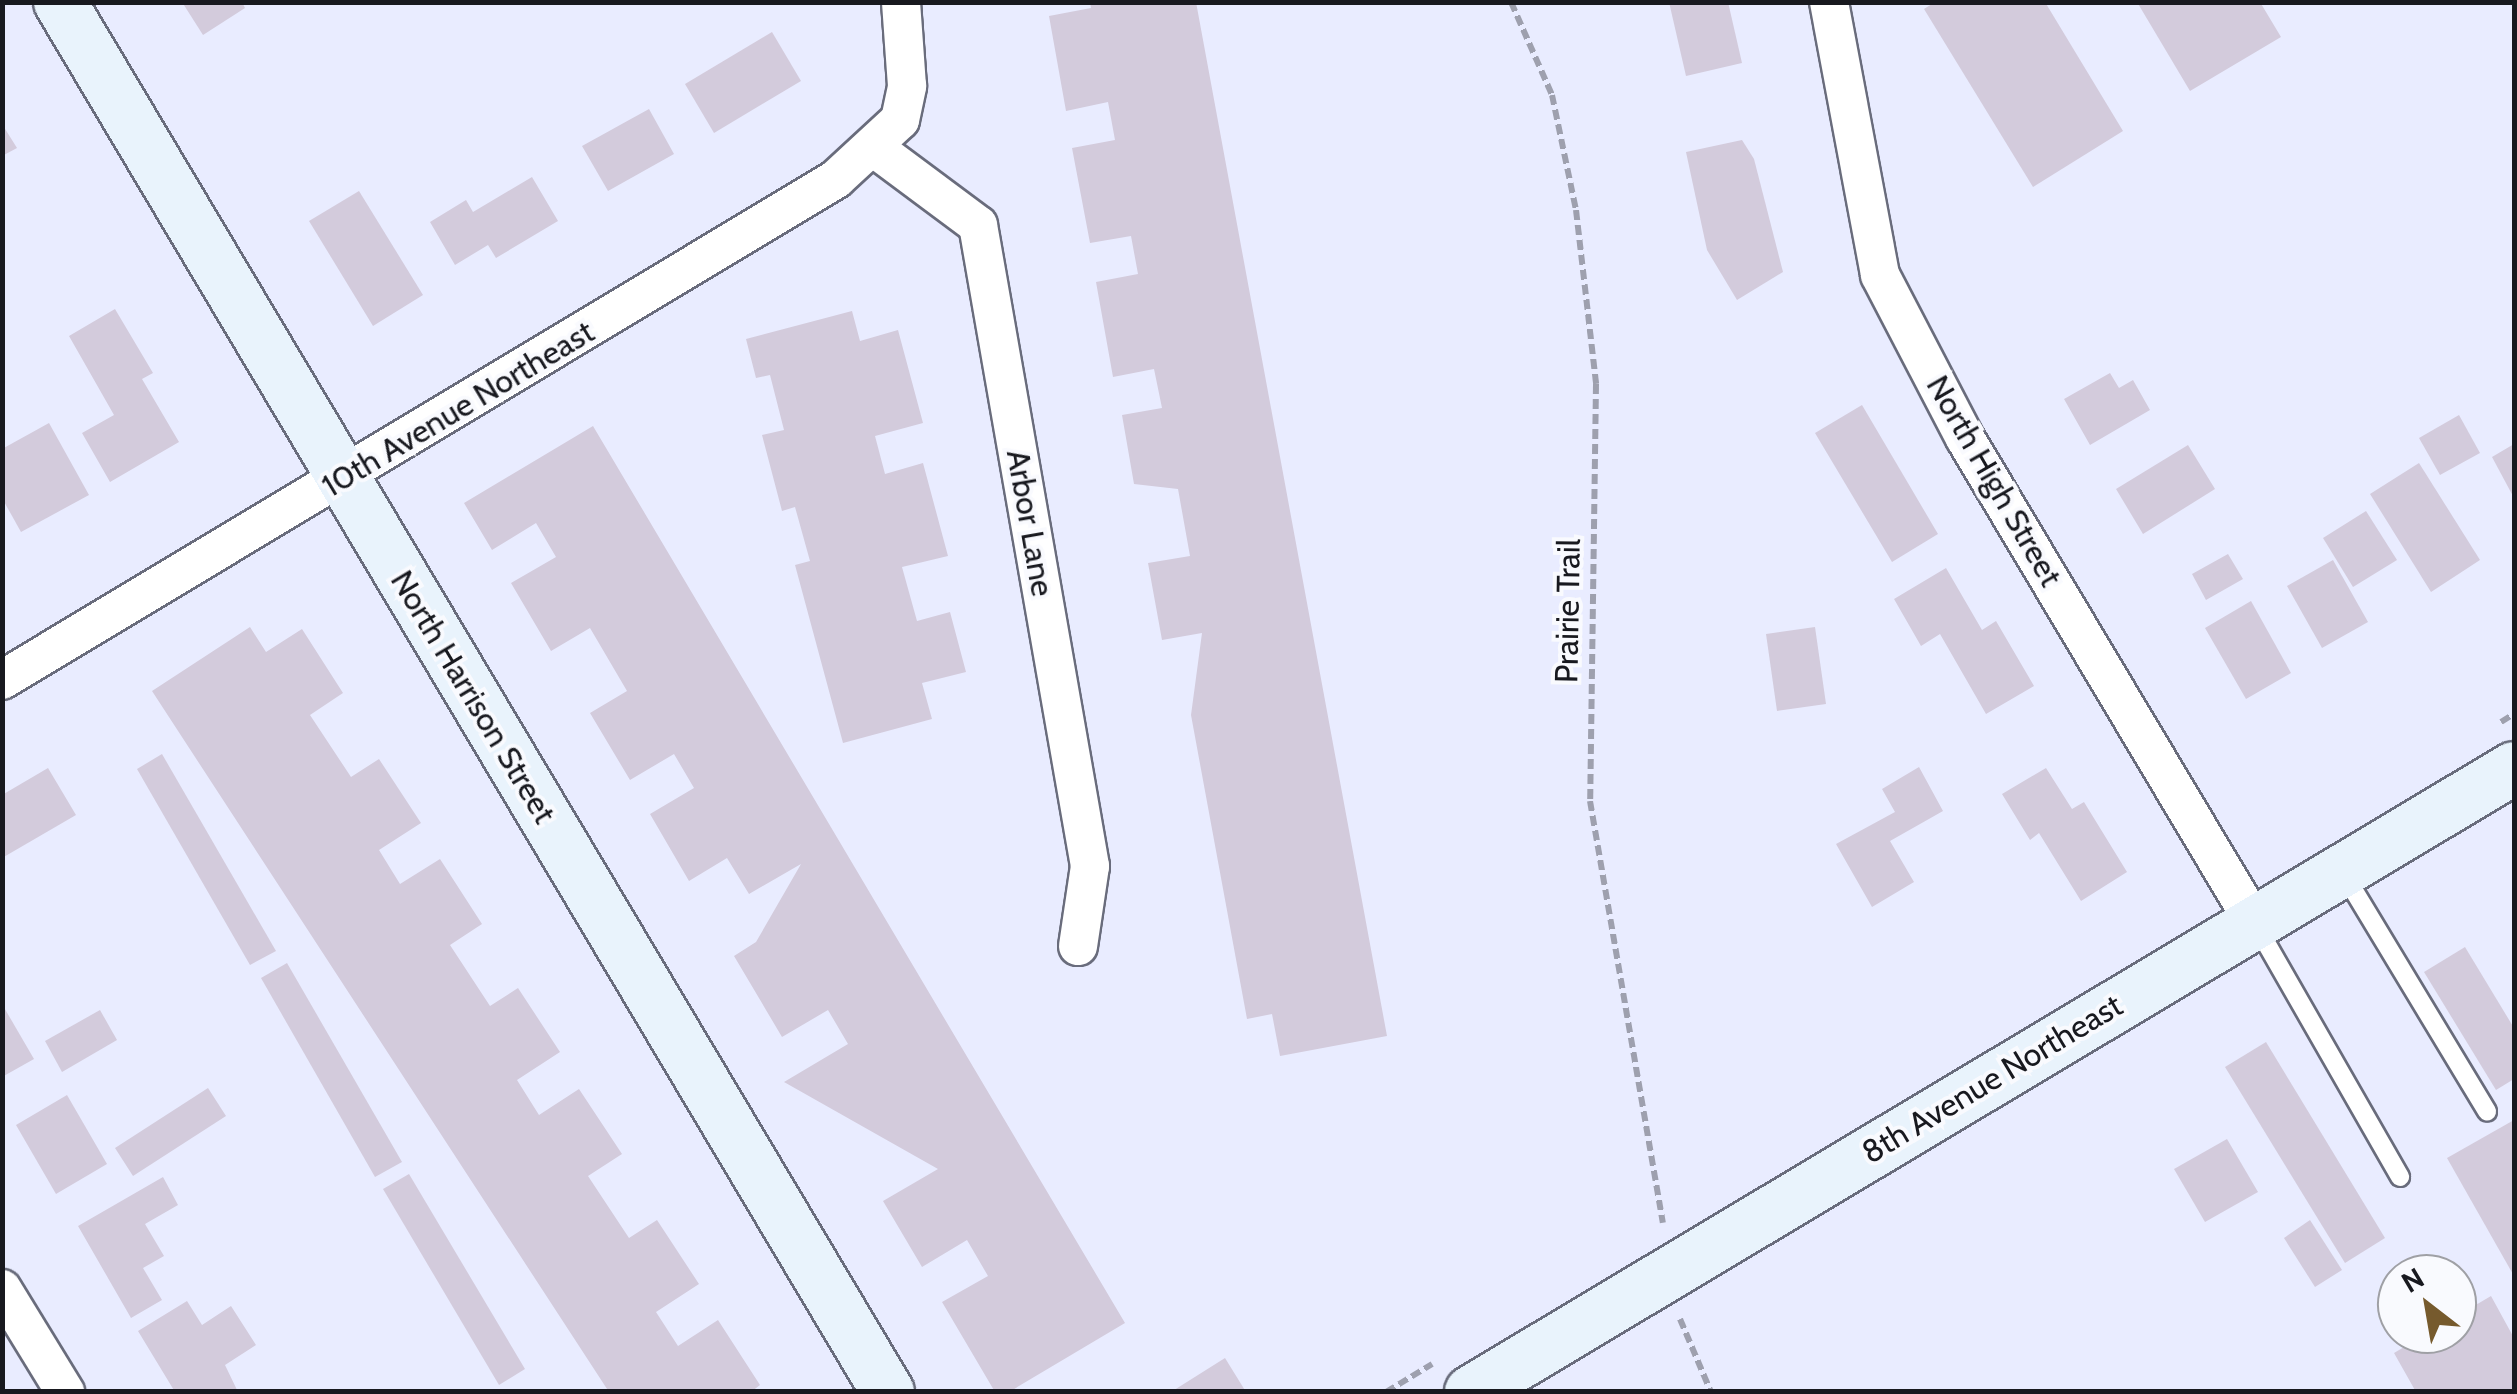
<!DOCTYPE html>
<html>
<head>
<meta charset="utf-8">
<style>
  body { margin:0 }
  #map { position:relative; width:2517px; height:1394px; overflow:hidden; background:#e9ecff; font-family:Cabin,sans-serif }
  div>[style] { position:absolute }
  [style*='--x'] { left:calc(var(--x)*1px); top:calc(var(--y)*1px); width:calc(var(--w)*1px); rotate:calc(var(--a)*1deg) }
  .building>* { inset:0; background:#d3cbdc }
  .path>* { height:6px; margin-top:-3px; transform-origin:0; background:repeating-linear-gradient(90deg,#9ea0ae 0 10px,transparent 0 15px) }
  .roads { filter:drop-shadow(2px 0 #696c7c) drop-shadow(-2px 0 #696c7c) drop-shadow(0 2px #696c7c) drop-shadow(0 -2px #696c7c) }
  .lane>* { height:18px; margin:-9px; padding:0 9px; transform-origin:9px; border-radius:9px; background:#fff }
  .street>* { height:38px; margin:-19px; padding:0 19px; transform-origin:19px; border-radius:19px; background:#fff }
  .secondary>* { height:52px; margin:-26px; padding:0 26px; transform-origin:26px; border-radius:26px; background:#e9f3fc }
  span { translate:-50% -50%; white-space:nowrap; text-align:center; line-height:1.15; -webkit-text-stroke:8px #f9fafe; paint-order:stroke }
  .street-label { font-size:32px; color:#18191f }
  .frame { position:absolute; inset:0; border:5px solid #18191f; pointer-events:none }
  .north { position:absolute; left:2377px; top:1254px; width:100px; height:100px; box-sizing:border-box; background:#f9fafe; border:2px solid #9fa0a5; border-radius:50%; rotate:329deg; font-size:28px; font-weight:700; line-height:40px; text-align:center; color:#18191f }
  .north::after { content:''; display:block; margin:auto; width:35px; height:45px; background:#765a2d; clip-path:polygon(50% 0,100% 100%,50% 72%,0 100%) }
</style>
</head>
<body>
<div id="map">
  <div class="building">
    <div style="clip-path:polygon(182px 2px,242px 2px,245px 8px,203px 35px)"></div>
    <div style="clip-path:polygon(1090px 2px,1196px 2px,1387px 1036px,1280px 1056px,1272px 1014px,1247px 1019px,1191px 715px,1202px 633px,1162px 640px,1148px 563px,1190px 556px,1178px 489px,1134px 484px,1122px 415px,1162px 408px,1154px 369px,1113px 377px,1096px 282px,1138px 274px,1131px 236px,1090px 243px,1072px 148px,1115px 140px,1108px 102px,1066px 111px,1049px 16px,1091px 8px)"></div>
    <div style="clip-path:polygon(1669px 2px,1728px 2px,1742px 63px,1686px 76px)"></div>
    <div style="clip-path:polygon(1935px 2px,2045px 2px,2123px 131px,2033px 187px,1924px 9px)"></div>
    <div style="clip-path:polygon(2137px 2px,2260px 2px,2281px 37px,2190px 91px)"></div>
    <div style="clip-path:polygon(772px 32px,801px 81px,714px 133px,685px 84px)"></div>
    <div style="clip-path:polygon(649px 109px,674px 154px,608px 191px,582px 146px)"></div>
    <div style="clip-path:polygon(2px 124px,17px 148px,2px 156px)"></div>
    <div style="clip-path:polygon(1742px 140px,1754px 159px,1783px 272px,1737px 300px,1707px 250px,1686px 152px)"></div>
    <div style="clip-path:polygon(532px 177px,558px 221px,496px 258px,488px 245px,455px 265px,430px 222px,466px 200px,473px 212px)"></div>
    <div style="clip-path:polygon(359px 191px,423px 295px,373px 326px,309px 221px)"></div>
    <div style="clip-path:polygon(115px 309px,153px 373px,142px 379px,179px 442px,110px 482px,82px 433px,114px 415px,69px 336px)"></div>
    <div style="clip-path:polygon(852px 311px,860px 341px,898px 330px,923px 423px,875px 436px,885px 474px,923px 463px,948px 556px,902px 567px,917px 621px,950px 612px,966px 672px,922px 683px,932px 719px,843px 743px,795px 565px,810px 561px,795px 507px,782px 511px,762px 435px,784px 430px,770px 375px,756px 378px,746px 339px)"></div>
    <div style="clip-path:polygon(2110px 373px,2119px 388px,2133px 380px,2150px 410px,2090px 445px,2064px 399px)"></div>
    <div style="clip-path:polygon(1862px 405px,1938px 534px,1892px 562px,1815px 433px)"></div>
    <div style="clip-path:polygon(2459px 415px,2480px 453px,2440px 475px,2419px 438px)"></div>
    <div style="clip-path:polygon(49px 423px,89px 495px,21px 532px,2px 498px,2px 449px)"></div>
    <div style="clip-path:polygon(593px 426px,1125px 1323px,1009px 1392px,995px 1392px,942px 1302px,988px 1276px,967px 1240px,922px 1267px,883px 1201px,938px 1169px,784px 1082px,848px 1044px,828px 1010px,782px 1037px,734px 956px,756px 942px,801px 864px,749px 894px,727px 858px,689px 881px,650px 814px,694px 788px,674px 754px,630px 780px,590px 713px,627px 691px,590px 628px,551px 651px,511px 583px,556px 557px,536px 523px,492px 550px,464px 503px)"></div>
    <div style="clip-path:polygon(2514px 444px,2514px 498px,2492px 457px)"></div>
    <div style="clip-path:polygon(2188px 445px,2215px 489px,2143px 534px,2116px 489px)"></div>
    <div style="clip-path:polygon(2419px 463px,2480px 560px,2431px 592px,2370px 494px)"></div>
    <div style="clip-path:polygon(2366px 511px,2397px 560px,2353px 587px,2323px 538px)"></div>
    <div style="clip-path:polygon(2228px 554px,2243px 579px,2206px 600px,2192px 574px)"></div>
    <div style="clip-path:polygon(2333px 560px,2368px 622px,2322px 648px,2287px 586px)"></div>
    <div style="clip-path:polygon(1946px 568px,1982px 630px,1996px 621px,2034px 686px,1986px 714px,1940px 634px,1921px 646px,1894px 599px)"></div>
    <div style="clip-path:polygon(2251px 601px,2291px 673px,2246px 699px,2205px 628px)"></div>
    <div style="clip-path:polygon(250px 627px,266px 652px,302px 629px,343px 693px,310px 715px,351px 777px,379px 759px,421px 823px,379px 850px,400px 884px,440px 859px,482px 924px,450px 945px,490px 1006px,518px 988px,560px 1052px,517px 1080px,539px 1115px,579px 1089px,622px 1154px,588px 1176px,629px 1238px,657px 1220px,699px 1284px,656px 1312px,678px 1346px,718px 1320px,760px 1385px,751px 1392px,609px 1392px,152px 691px)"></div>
    <div style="clip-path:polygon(1815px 627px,1826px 704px,1777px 711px,1766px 634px)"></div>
    <div style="clip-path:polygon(162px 754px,276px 951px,250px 965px,137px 769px)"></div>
    <div style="clip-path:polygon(1919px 767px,1943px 811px,1890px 841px,1914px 882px,1872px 907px,1836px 844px,1895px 812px,1882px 789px)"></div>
    <div style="clip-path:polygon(48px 768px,76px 815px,2px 858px,2px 795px)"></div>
    <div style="clip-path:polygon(2046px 768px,2072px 809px,2084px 802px,2127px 872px,2081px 901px,2039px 833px,2030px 840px,2002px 794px)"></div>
    <div style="clip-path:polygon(2465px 947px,2514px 1028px,2514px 1079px,2496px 1090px,2424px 972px)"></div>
    <div style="clip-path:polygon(287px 963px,402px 1162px,375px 1177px,261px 978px)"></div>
    <div style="clip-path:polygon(2px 1004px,34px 1059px,2px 1077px)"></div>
    <div style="clip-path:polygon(100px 1010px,117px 1040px,62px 1072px,45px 1041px)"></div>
    <div style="clip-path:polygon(2266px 1042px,2385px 1238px,2345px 1263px,2225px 1067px)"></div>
    <div style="clip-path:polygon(208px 1088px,226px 1116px,133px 1176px,115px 1148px)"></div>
    <div style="clip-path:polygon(67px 1095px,107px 1164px,56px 1194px,16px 1125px)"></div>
    <div style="clip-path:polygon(2514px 1120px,2514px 1276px,2447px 1158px)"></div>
    <div style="clip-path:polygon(2227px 1139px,2258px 1192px,2205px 1222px,2174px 1169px)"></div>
    <div style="clip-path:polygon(409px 1174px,525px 1369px,499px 1385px,383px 1189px)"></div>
    <div style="clip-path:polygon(163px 1177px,178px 1205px,145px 1224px,164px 1256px,143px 1268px,162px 1300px,131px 1318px,78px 1226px)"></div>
    <div style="clip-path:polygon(2310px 1220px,2342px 1270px,2315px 1287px,2284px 1238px)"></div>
    <div style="clip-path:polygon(2491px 1296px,2514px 1338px,2514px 1392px,2416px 1392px,2394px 1353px,2426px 1334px,2457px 1334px,2457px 1316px)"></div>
    <div style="clip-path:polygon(187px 1301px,202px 1325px,231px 1306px,256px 1345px,225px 1365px,238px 1392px,175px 1392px,138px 1331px)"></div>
    <div style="clip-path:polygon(1225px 1358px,1246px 1392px,1171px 1392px)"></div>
  </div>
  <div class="path">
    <div style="--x:1511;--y:2;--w:102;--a:66.2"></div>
    <div style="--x:1552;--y:95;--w:117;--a:78.2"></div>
    <div style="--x:1576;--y:210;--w:175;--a:83.4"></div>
    <div style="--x:1596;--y:384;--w:417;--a:90.8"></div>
    <div style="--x:1590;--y:801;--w:428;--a:80.2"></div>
    <div style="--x:2501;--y:722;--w:15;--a:-32"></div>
    <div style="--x:1680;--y:1319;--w:79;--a:67"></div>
    <div style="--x:1386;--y:1392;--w:54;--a:-31.3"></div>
  </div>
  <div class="roads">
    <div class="lane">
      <div style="--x:2345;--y:876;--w:275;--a:58.9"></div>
      <div style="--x:2257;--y:927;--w:288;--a:60.2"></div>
    </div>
    <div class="street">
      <div style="--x:1829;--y:2;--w:278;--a:79.4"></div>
      <div style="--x:1880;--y:275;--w:184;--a:62.5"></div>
      <div style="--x:1965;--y:438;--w:564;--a:59.16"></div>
      <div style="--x:876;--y:149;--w:127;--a:36.7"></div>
      <div style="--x:978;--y:225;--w:651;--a:80.09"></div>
      <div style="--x:1090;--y:866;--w:81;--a:98.5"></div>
      <div style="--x:2;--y:680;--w:973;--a:-30.99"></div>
      <div style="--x:836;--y:179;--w:87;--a:-42.7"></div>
      <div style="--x:900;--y:120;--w:35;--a:-78"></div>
      <div style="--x:907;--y:86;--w:84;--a:-94.1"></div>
      <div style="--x:2;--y:1289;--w:121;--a:58.5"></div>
    </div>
    <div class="secondary">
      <div style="--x:60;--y:2;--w:1618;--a:59.22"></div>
      <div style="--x:1471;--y:1392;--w:1215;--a:-30.89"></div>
    </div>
  </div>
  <div class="street-label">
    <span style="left:458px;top:409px;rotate:-31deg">10th Avenue Northeast</span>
    <span style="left:1994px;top:481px;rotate:60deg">North High Street</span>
    <span style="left:1030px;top:523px;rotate:80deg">Arbor Lane</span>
    <span style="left:1568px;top:611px;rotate:-89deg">Prairie Trail</span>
    <span style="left:473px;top:697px;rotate:59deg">North Harrison Street</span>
    <span style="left:1992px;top:1079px;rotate:-31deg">8th Avenue Northeast</span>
  </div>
  <div class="frame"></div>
  <div class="north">N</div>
</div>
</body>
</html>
